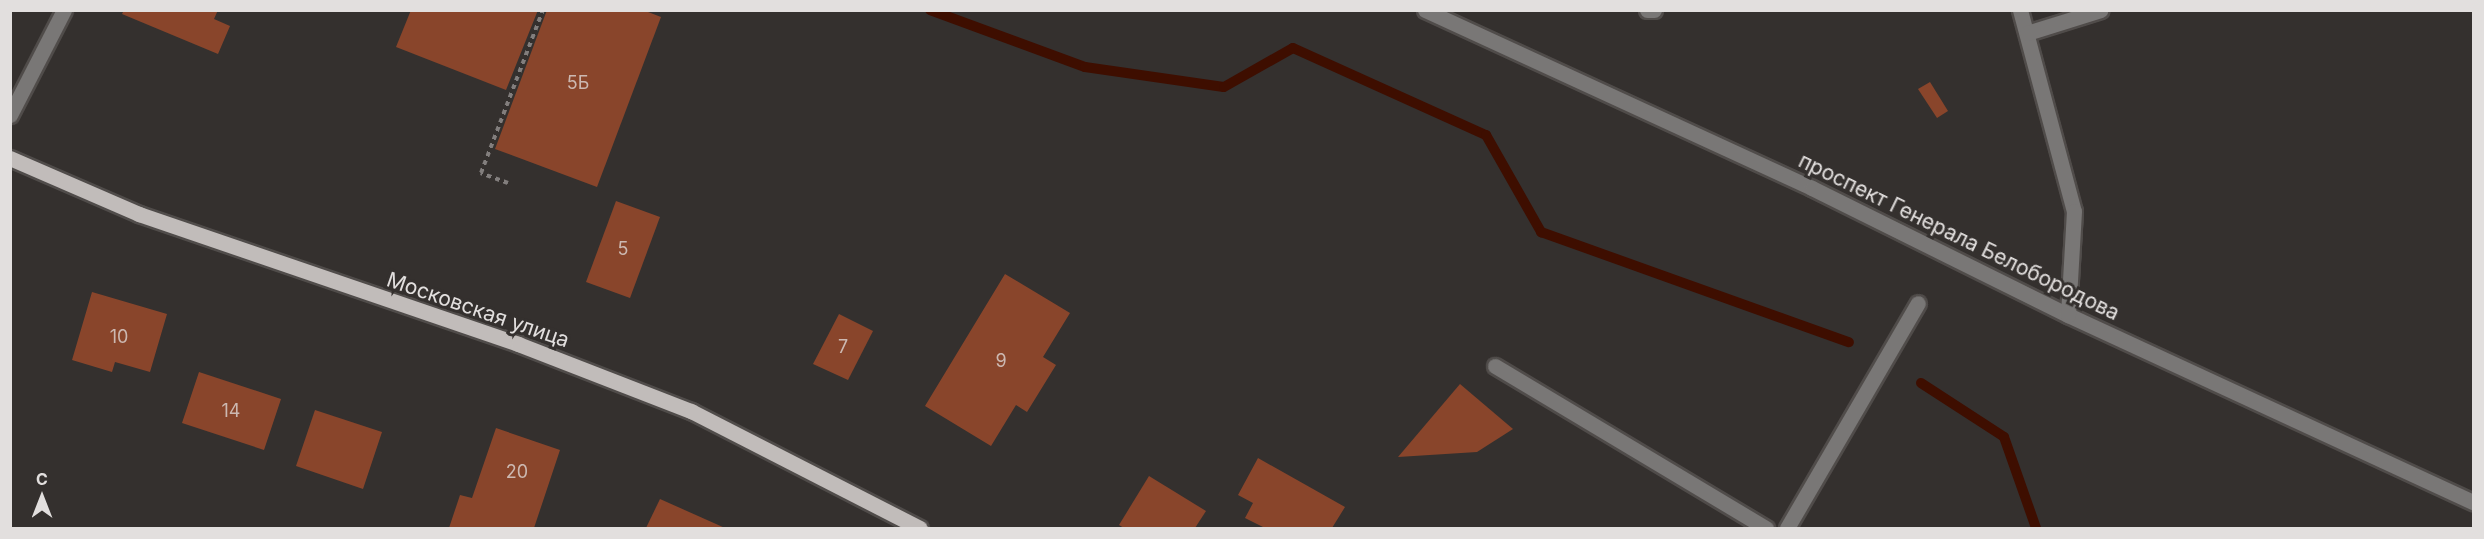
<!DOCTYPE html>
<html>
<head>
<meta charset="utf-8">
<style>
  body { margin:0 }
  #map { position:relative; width:2484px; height:539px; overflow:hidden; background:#34302e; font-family:Inter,sans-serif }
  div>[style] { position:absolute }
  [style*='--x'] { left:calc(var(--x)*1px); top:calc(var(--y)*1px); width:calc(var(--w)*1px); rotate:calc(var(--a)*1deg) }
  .stream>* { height:10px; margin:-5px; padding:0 5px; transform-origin:5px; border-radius:5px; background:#3e0e00 }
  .building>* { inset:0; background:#89452b }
  .path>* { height:4px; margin-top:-2px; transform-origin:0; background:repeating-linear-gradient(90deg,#827e7d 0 4.5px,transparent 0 9px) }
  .roads { filter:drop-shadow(2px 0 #504c4a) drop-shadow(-2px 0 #504c4a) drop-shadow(0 2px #504c4a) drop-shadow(0 -2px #504c4a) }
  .minor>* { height:15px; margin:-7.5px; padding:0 7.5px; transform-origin:7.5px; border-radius:7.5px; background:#797776 }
  .major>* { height:15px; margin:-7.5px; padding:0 7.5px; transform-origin:7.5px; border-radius:7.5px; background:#c1bcba }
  span { translate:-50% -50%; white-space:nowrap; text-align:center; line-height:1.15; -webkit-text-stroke:6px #34302e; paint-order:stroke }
  .number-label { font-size:18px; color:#ccb8b1 }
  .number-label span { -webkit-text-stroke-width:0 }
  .street-label { font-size:21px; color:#e2dfde }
  .frame { position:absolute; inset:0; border:12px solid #e2dfde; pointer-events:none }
  .north { position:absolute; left:12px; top:467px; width:60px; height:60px; -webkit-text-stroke:4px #34302e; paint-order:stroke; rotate:0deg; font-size:16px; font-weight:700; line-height:24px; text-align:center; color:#e2dfde }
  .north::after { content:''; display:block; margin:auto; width:21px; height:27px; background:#e2dfde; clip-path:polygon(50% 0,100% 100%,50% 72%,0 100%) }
</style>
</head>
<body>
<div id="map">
  <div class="stream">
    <div style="--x:930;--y:10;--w:165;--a:20.2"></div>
    <div style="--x:1085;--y:67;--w:140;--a:8.2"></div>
    <div style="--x:1224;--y:87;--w:79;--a:-29.5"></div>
    <div style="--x:1293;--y:48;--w:212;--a:24.3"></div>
    <div style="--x:1486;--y:135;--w:112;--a:60.4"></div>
    <div style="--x:1541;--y:232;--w:327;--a:19.7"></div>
    <div style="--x:1921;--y:383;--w:99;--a:33"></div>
    <div style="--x:2004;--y:437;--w:96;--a:70.6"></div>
  </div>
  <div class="building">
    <div style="clip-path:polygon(124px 10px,218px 10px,214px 19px,230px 26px,218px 54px,122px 14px)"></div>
    <div style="clip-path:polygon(411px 10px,538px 10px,506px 90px,396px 47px)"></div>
    <div style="clip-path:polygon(547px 10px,643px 10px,661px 17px,597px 187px,495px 149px)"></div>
    <div style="clip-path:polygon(1930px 82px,1948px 111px,1937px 118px,1918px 89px)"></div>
    <div style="clip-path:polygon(616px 201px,660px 217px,630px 298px,586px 282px)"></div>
    <div style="clip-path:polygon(1005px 274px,1070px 313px,1043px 357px,1056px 365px,1027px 412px,1016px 405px,991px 446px,925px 406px)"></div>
    <div style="clip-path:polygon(92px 292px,167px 314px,150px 372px,115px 362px,112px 372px,72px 360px)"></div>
    <div style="clip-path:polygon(839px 314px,873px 331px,848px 380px,813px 364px)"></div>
    <div style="clip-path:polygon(199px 372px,281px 399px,264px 450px,182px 423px)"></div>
    <div style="clip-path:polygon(1460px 384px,1513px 429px,1477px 452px,1398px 457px)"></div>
    <div style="clip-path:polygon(315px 410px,382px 432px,363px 489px,296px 466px)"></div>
    <div style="clip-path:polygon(496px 428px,560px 450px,534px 528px,449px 528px,460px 495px,472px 498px)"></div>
    <div style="clip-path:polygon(1258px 458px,1345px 507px,1332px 528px,1265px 528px,1245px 518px,1253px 503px,1238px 495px)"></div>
    <div style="clip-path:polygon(1149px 476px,1206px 511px,1195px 528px,1124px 528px,1119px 525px)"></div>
    <div style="clip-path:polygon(660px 499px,725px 528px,646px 528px)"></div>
  </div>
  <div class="path">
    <div style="--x:508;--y:183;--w:29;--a:-160"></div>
    <div style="--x:481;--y:173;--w:174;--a:-69.2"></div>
  </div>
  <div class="roads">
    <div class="minor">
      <div style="--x:1425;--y:10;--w:426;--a:24.7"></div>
      <div style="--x:1812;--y:188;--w:286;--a:26.4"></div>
      <div style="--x:2068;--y:315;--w:447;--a:24.8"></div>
      <div style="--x:1647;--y:10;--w:7;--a:0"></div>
      <div style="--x:2020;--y:10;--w:208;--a:75"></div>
      <div style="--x:2074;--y:211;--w:104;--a:93.3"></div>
      <div style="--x:2027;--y:33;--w:77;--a:-17.3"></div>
      <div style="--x:10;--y:115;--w:118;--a:-62.8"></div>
      <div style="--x:1495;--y:366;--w:316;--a:30.9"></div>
      <div style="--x:1787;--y:528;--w:260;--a:-59.8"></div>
    </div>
    <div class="major">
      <div style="--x:10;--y:158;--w:141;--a:23.5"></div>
      <div style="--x:139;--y:214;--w:401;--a:18.9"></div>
      <div style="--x:518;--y:344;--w:186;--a:21.2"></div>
      <div style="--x:691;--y:411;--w:257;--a:27.1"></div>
    </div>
  </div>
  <div class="number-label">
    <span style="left:578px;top:83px">5Б</span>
    <span style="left:623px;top:249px">5</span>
    <span style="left:119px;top:337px">10</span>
    <span style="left:843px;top:347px">7</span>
    <span style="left:1001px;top:361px">9</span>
    <span style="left:231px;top:411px">14</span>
    <span style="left:517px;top:472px">20</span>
  </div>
  <div class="street-label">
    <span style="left:1959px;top:237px;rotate:26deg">проспект Генерала Белобородова</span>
    <span style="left:478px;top:310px;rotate:19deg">Московская улица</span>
  </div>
  <div class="frame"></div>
  <div class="north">С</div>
</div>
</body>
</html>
